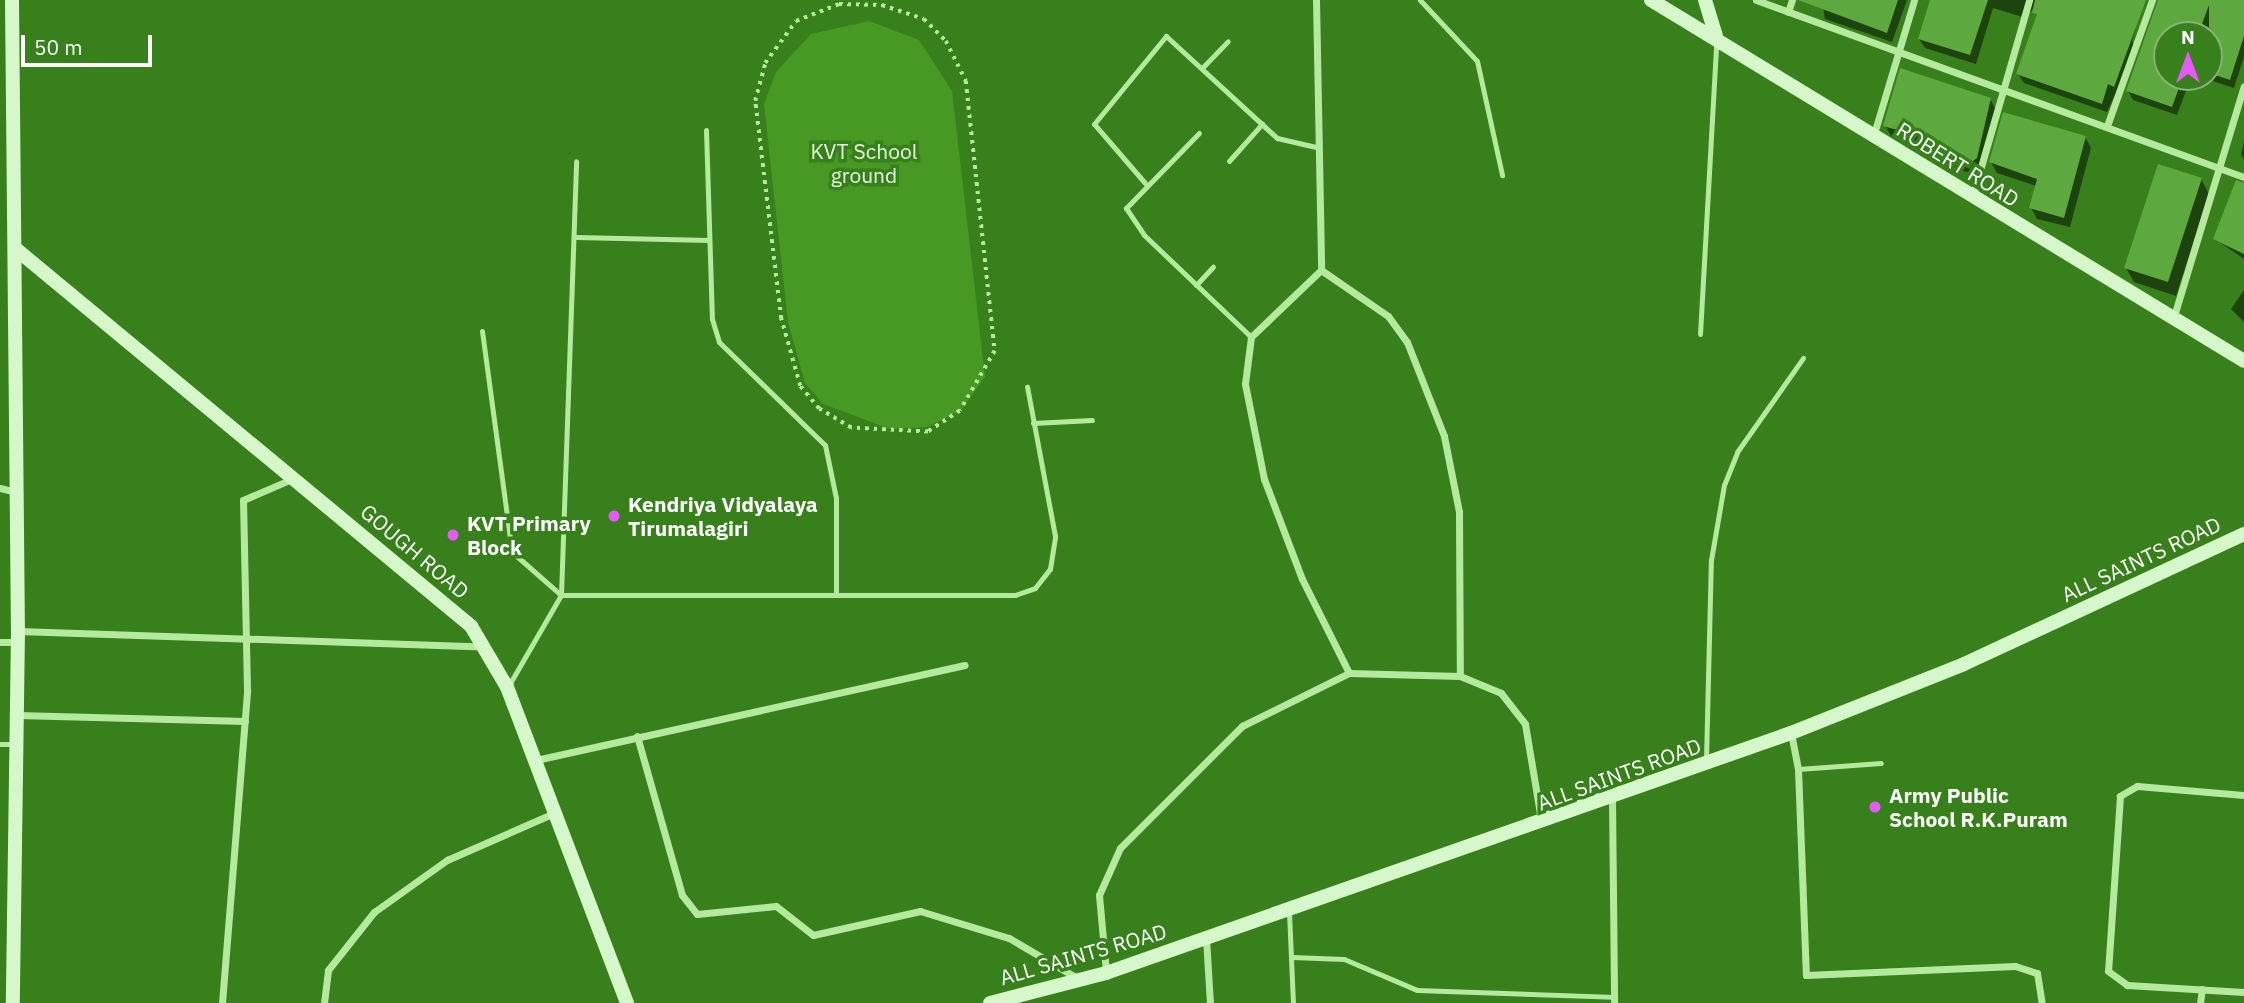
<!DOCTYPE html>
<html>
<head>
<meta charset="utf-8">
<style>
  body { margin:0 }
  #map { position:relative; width:2244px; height:1003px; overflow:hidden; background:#37801b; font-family:"IBM Plex Sans",sans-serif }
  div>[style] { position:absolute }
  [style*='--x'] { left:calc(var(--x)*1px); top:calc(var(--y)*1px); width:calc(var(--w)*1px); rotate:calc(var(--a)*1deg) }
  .green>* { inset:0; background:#479924 }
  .shadow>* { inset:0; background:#0007 }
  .building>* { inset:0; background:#5ea93f }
  .path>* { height:3.5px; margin-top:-1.75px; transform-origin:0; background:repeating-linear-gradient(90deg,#b5ea9e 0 3.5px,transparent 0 8.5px) }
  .lane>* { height:5px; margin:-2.5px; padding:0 2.5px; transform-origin:2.5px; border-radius:2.5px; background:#b5ea9e }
  .street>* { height:7px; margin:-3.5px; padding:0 3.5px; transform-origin:3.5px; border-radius:3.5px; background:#b5ea9e }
  .secondary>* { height:14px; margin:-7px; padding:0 7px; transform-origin:7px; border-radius:7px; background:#d6f7ca }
  .dots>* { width:19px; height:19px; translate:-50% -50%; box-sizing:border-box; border:4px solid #37801b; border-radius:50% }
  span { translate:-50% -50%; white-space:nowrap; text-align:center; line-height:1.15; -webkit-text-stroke:7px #37801b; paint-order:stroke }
  .park-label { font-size:21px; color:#e6fbde }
  .street-label { font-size:21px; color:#fff }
  .poi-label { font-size:21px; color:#fff; font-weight:700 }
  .left { translate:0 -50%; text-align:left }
  .north { position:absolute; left:2153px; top:21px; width:70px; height:70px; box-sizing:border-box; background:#37801b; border:2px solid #87b376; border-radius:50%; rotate:0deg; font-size:19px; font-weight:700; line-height:28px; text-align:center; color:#fff }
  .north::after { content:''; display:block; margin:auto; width:24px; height:32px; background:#e65afc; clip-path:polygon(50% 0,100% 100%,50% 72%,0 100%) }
  .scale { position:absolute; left:21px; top:35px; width:131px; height:32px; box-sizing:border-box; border:4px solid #fff; border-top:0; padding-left:9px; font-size:21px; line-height:24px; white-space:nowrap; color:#fff; -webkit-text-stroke:5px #37801b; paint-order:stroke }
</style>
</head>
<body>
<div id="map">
  <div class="green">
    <div style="clip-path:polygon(869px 21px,919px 40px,952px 91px,985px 377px,960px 411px,927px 427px,890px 429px,823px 404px,805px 383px,788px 322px,764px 104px,776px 72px,811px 34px)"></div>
  </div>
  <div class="shadow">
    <div style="clip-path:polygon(1822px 0,1907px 0,1892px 42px,1825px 19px)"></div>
    <div style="clip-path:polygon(1932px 0,2144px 0,2132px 41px,2136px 49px,2107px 112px,2024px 83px,2018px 74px,2039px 14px,2036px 5px,2026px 18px,1993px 8px,1976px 64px,1925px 48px,1919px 39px)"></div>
    <div style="clip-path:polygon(2162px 0,2244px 0,2244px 57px,2234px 88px,2200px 77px,2209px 77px,2209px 35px,2167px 35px,2167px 77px,2191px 77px,2177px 115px,2133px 100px,2128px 91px)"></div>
    <div style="clip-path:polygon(1990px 99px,1996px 110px,1976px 175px,1934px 161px,1929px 147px,1891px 136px,1885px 125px)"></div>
    <div style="clip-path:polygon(2085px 137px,2091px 148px,2070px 227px,2037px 219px,2031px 208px,2036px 186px,1997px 173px,1991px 162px)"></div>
    <div style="clip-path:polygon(2244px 141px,2244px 160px,2241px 154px)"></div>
    <div style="clip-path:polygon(2201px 179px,2209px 194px,2176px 296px,2134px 282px,2126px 268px)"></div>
    <div style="clip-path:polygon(2244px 189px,2244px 259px,2215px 239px)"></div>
    <div style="clip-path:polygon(2244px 290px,2244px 322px,2231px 309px)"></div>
  </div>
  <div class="building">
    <div style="clip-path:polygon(1798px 0,1898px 0,1887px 33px)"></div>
    <div style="clip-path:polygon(1930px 0,1988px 0,1970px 55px,1918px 39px)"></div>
    <div style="clip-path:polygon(2035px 0,2146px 0,2114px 87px,2108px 84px,2102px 104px,2016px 74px,2037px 14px,2032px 13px)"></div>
    <div style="clip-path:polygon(2158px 0,2244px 0,2244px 36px,2230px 80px,2209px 73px,2209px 5px,2198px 35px,2167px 35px,2167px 77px,2183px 77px,2172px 107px,2126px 91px)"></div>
    <div style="clip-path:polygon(1900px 68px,1991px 98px,1977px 158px,1969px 164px,1926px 151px,1930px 139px,1883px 126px)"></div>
    <div style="clip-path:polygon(2003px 112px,2086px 136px,2064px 218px,2029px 208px,2037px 179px,1989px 162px)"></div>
    <div style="clip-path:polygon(2158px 164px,2202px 178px,2168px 282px,2124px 268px)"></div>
    <div style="clip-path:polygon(2236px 180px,2244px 183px,2244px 254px,2213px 239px)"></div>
  </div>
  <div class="path">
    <div style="--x:839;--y:4;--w:43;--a:1.3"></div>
    <div style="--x:882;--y:5;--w:44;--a:18.4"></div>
    <div style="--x:924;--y:19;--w:31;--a:45"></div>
    <div style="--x:946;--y:41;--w:45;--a:63.4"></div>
    <div style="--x:966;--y:81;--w:272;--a:83.9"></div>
    <div style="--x:995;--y:351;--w:69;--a:120.3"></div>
    <div style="--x:960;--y:411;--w:38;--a:147"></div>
    <div style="--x:928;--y:432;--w:77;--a:-177"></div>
    <div style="--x:851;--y:428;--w:37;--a:-149"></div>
    <div style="--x:819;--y:409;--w:30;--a:-130"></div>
    <div style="--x:800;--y:386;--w:70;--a:-105.8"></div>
    <div style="--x:781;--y:319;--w:220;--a:-96.8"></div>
    <div style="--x:755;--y:101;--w:39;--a:-75"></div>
    <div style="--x:765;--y:63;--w:52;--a:-53.6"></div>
    <div style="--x:796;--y:21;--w:46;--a:-21.6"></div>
  </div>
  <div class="lane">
    <div style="--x:1420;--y:0;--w:83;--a:46.9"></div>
    <div style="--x:1477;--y:61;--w:117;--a:77.6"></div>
    <div style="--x:1202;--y:68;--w:37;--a:-46"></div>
    <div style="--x:706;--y:130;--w:189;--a:88.2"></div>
    <div style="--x:712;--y:319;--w:24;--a:73"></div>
    <div style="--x:719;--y:342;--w:148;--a:44.2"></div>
    <div style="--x:825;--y:445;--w:54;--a:78.3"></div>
    <div style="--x:836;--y:498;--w:97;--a:90"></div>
    <div style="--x:1199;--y:133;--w:105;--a:134.2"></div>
    <div style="--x:1126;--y:208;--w:32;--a:56"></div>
    <div style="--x:1144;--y:235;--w:148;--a:43.6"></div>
    <div style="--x:1229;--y:161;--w:50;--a:-48.3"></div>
    <div style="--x:1145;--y:183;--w:78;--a:-130.8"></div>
    <div style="--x:1094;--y:124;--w:114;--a:-50.7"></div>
    <div style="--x:1166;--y:36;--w:151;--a:42.6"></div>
    <div style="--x:1277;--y:138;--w:40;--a:13"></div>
    <div style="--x:576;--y:237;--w:133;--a:1.3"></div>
    <div style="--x:1196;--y:285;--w:25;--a:-47"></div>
    <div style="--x:482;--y:331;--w:223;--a:82.3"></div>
    <div style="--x:512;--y:552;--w:65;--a:41.3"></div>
    <div style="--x:1700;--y:334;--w:290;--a:-86.8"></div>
    <div style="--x:1033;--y:423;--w:59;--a:-2.9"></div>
    <div style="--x:561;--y:595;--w:434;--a:-88"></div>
    <div style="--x:509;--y:685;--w:104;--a:-60"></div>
    <div style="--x:561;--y:595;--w:454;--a:0"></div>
    <div style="--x:1015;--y:595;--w:21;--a:-19"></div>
    <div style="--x:1035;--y:588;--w:24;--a:-52"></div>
    <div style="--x:1050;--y:569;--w:33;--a:-81"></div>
    <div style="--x:1055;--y:536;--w:152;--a:-100.6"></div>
    <div style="--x:0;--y:744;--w:15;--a:0"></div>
    <div style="--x:1706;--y:760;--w:200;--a:-88.6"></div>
    <div style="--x:1711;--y:560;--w:76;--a:-80.2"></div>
    <div style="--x:1724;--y:485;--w:35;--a:-68"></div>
    <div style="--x:1737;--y:452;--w:115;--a:-54.9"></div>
    <div style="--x:1798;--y:769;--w:83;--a:-4.1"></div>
    <div style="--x:1289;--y:912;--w:91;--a:87.5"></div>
    <div style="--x:1292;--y:957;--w:52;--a:2.2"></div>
    <div style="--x:1344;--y:959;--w:79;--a:23"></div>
    <div style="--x:1417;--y:990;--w:197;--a:2"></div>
  </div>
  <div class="street">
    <div style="--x:1316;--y:0;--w:270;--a:88.9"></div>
    <div style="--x:1321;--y:270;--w:81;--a:34.5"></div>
    <div style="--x:1388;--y:316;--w:32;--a:54"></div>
    <div style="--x:1407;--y:342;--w:101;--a:68.5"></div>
    <div style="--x:1444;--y:436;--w:77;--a:78.8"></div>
    <div style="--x:1459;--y:512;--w:164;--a:89.7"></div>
    <div style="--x:1756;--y:0;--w:519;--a:19.94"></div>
    <div style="--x:1788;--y:12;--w:13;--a:-72"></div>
    <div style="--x:2108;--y:123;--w:131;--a:-70.3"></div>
    <div style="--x:1873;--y:137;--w:143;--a:-73.3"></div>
    <div style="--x:1972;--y:198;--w:206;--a:-73.9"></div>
    <div style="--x:1321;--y:270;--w:97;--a:136.3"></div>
    <div style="--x:1251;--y:337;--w:47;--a:97.3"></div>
    <div style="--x:1245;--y:384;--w:97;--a:78.7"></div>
    <div style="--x:1264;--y:479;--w:107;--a:69.2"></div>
    <div style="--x:1302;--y:579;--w:105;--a:63.4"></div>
    <div style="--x:2174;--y:316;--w:240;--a:-73.1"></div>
    <div style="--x:0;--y:488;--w:16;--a:14"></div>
    <div style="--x:18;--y:631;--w:464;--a:1.9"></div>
    <div style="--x:0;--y:642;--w:18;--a:0"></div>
    <div style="--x:17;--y:715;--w:228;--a:1.5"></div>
    <div style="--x:1791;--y:733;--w:37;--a:79"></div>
    <div style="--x:1798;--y:769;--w:206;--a:87.8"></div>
    <div style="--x:1806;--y:975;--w:209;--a:-2.5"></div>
    <div style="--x:2015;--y:966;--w:23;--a:18"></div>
    <div style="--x:2037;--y:973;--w:30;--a:81"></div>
    <div style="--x:637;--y:736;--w:165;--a:74.2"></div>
    <div style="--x:682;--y:895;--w:24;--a:52"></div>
    <div style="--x:697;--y:914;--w:79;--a:-5.8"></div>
    <div style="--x:776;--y:906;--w:47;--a:38.1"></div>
    <div style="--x:813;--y:935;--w:110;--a:-12.6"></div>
    <div style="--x:920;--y:911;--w:93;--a:16.9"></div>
    <div style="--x:1009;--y:938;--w:79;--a:30.5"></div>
    <div style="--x:536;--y:760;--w:439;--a:-12.5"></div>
    <div style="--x:2244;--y:795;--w:107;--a:-175.2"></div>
    <div style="--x:2137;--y:786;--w:20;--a:150"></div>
    <div style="--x:2120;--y:796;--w:175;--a:93.9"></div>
    <div style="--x:2108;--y:971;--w:24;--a:36"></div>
    <div style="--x:2127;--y:985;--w:117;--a:3.4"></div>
    <div style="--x:1612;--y:799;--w:204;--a:89.4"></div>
    <div style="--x:1206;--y:938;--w:65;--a:86.5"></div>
    <div style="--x:1106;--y:972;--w:77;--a:-95.2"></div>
    <div style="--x:1099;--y:895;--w:51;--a:-65.9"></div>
    <div style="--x:1120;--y:848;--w:173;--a:-45"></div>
    <div style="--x:1242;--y:726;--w:119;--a:-26.4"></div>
    <div style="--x:1349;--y:673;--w:111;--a:1.5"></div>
    <div style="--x:1460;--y:676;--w:44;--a:22.5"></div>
    <div style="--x:1501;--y:693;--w:39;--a:52"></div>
    <div style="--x:1525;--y:724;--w:97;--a:80.5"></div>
    <div style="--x:222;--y:1003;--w:314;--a:-85.4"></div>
    <div style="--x:247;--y:690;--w:190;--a:-91.2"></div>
    <div style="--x:243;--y:500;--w:56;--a:-23.3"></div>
    <div style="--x:324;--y:1003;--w:33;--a:-83"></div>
    <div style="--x:328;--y:970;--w:74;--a:-51.6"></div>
    <div style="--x:374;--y:912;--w:90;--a:-35.5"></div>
    <div style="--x:447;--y:860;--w:117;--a:-23.7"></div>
    <div style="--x:2200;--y:1003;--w:14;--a:-82"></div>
  </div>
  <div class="secondary">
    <div style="--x:12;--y:0;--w:631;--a:89.46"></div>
    <div style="--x:18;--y:631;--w:372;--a:90.8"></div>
    <div style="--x:1651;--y:0;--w:694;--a:31.33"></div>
    <div style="--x:1705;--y:0;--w:37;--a:73"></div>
    <div style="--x:16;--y:249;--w:591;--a:39.64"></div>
    <div style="--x:471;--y:626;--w:71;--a:59.5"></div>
    <div style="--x:507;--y:687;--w:338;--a:69.2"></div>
    <div style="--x:990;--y:1003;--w:120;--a:-14.5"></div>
    <div style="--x:1106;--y:973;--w:726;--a:-19.31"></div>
    <div style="--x:1791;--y:733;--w:186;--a:-21.7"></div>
    <div style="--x:1964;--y:664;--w:309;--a:-24.9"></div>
  </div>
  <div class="dots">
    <div style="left:614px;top:516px;background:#e65afc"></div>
    <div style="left:453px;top:535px;background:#e65afc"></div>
    <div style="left:1875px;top:807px;background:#e65afc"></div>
  </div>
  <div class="park-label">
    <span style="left:864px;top:163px">KVT School<br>ground</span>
  </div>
  <div class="street-label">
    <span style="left:1958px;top:164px;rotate:32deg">ROBERT ROAD</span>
    <span style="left:415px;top:551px;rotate:40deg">GOUGH ROAD</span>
    <span style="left:2141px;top:559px;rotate:-25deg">ALL SAINTS ROAD</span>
    <span style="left:1619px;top:774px;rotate:-20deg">ALL SAINTS ROAD</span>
    <span style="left:1083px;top:954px;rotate:-16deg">ALL SAINTS ROAD</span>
  </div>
  <div class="poi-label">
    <span class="left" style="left:628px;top:516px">Kendriya Vidyalaya<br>Tirumalagiri</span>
    <span class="left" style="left:467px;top:535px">KVT Primary<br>Block</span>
    <span class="left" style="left:1889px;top:807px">Army Public<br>School R.K.Puram</span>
  </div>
  <div class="north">N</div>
  <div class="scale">50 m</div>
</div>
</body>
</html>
